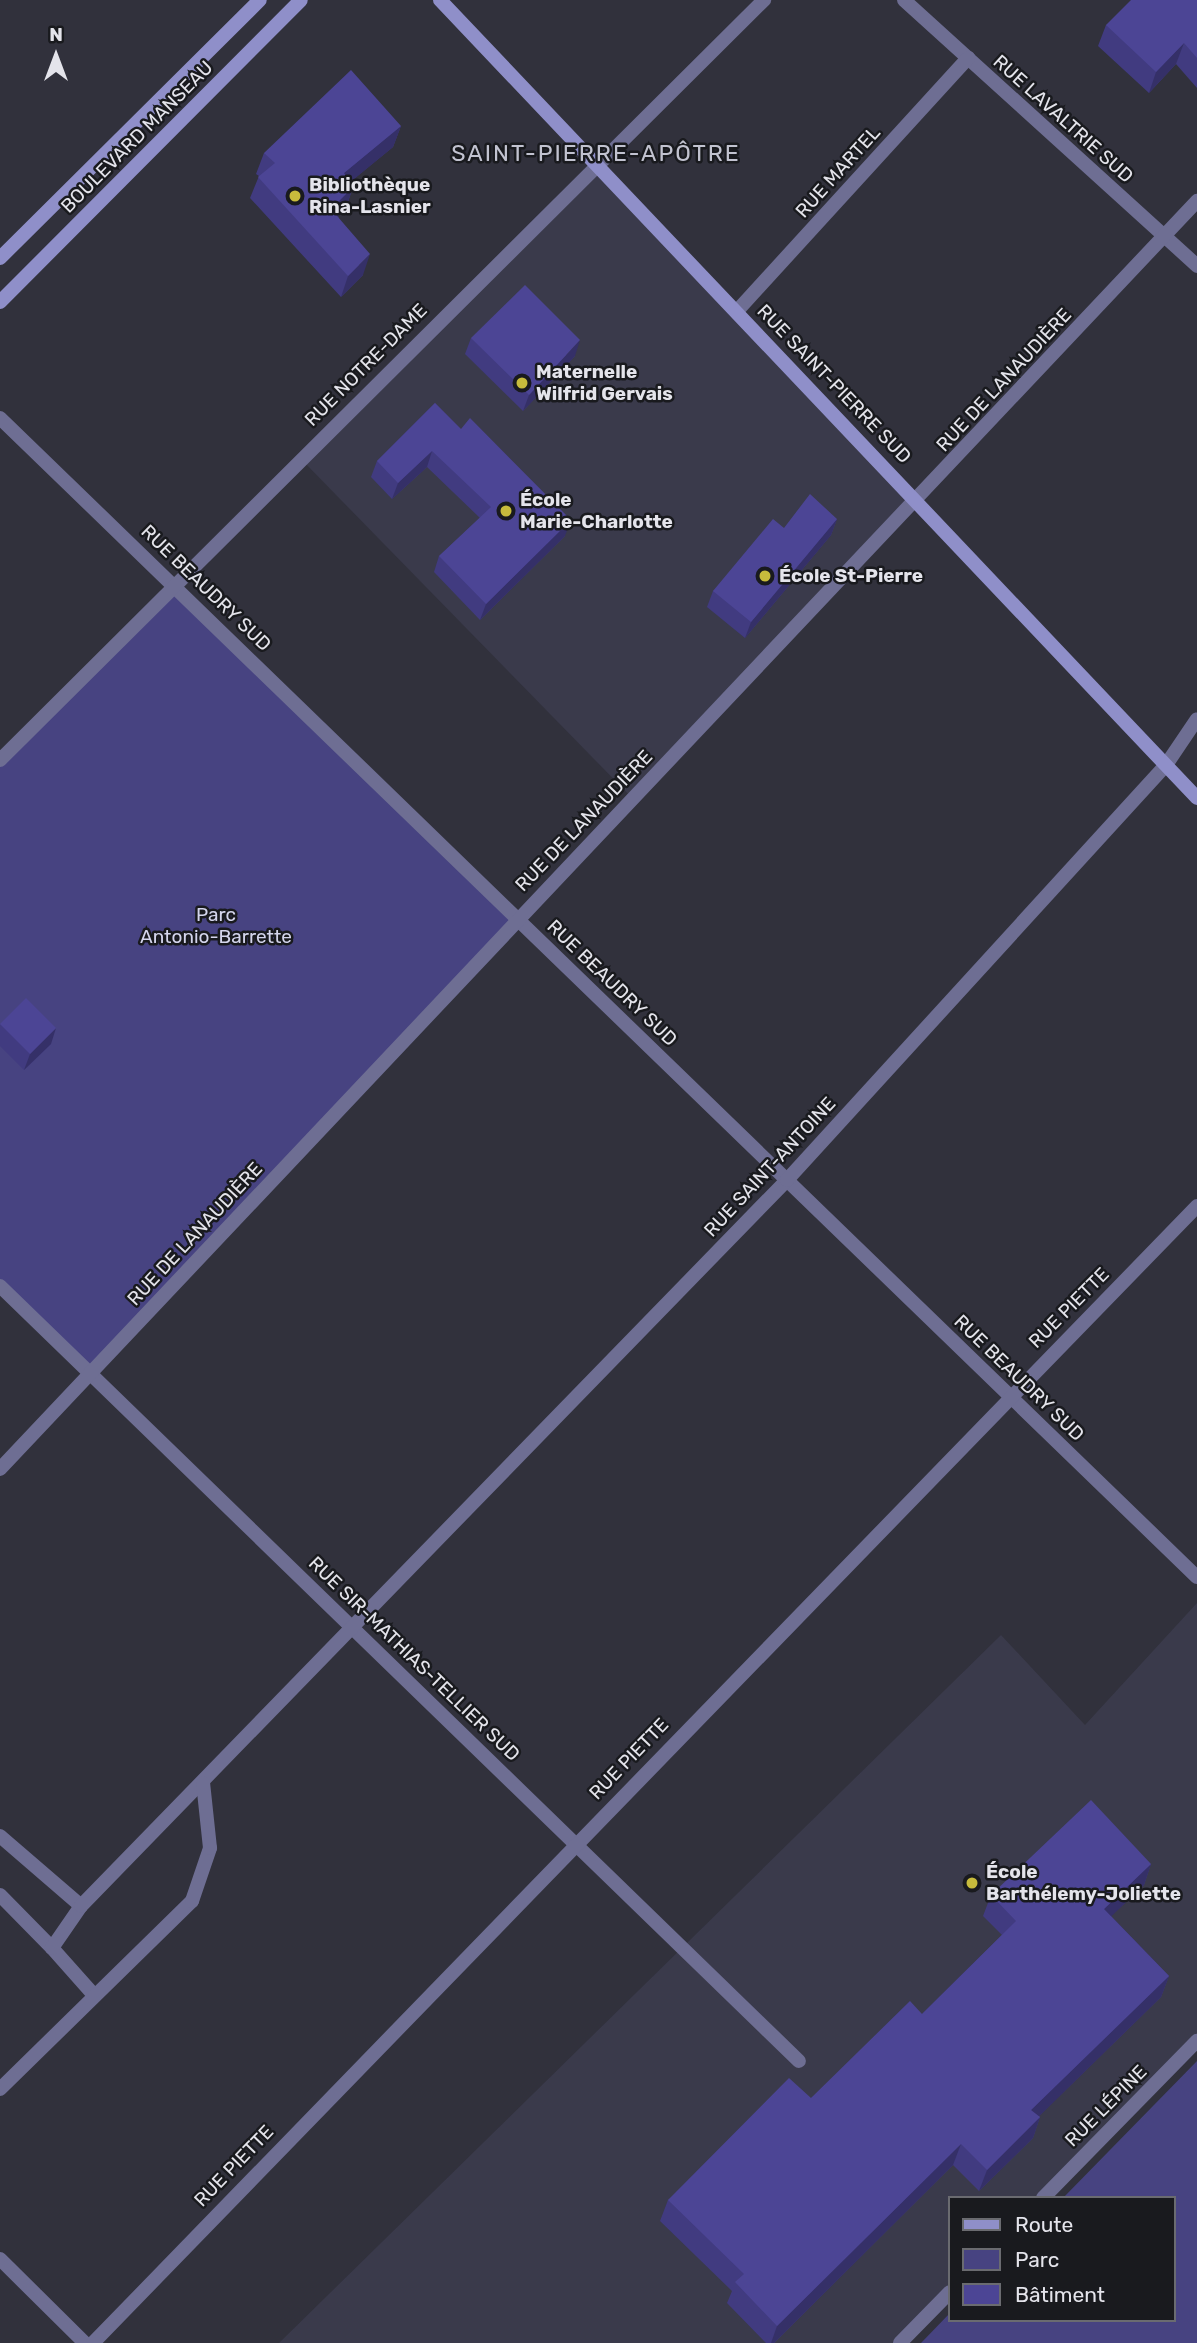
<!DOCTYPE html>
<html>
<head>
<meta charset="utf-8">
<style>
  body { margin:0 }
  #map { position:relative; width:1197px; height:2343px; overflow:hidden; background:#31313c; font-family:Rubik,sans-serif }
  div>[style] { position:absolute }
  [style*='--x'] { left:calc(var(--x)*1px); top:calc(var(--y)*1px); width:calc(var(--w)*1px); rotate:calc(var(--a)*1deg) }
  .built>* { inset:0; background:#3a3a4b }
  .green>* { inset:0; background:#474381 }
  .street>* { height:14px; margin:-7px; padding:0 7px; transform-origin:7px; border-radius:7px; background:#6e6e93 }
  .secondary>* { height:14px; margin:-7px; padding:0 7px; transform-origin:7px; border-radius:7px; background:#8f8fc9 }
  .wall>* { inset:0; background:#413b80 }
  .shaded-wall>* { inset:0; background:#353068 }
  .building>* { inset:0; background:#4c4595 }
  .dots>* { width:19px; height:19px; translate:-50% -50%; box-sizing:border-box; border:4px solid #191a1e; border-radius:50% }
  span { translate:-50% -50%; white-space:nowrap; text-align:center; line-height:1.15; -webkit-text-stroke:5px #191a1e; paint-order:stroke }
  .street-label { font-size:19px; color:#e4e4eb }
  .poi-label { font-size:19px; color:#e4e4eb; font-weight:700 }
  .left { translate:0 -50%; text-align:left }
  .park-label { font-size:19px; color:#d4d5ec }
  .quarter-label { font-size:23px; color:#c2c3d0; letter-spacing:2px }
  .legend { position:absolute; left:948px; top:2196px; width:228px; height:126px; box-sizing:border-box; background:#191a1e; border:2px solid #6a6b70; margin:0; padding:9px 12px; list-style:none; font-size:21px; color:#e4e4eb }
  .legend li { display:flex; align-items:center; gap:14px; height:35px }
  .legend b { width:35px; border:2px solid #6a6b70 }
  .north { position:absolute; left:21px; top:21px; width:70px; height:70px; -webkit-text-stroke:5px #191a1e; paint-order:stroke; rotate:0deg; font-size:19px; font-weight:700; line-height:28px; text-align:center; color:#e4e4eb }
  .north::after { content:''; display:block; margin:auto; width:24px; height:32px; background:#e4e4eb; clip-path:polygon(50% 0,100% 100%,50% 72%,0 100%) }
</style>
</head>
<body>
<div id="map">
  <div class="built">
    <div style="clip-path:polygon(595px 164px,919px 500px,637px 803px,299px 457px)"></div>
    <div style="clip-path:polygon(1197px 1603px,1197px 2041px,1043px 2198px,950px 2198px,950px 2292px,900px 2343px,279px 2343px,1001px 1635px,1085px 1725px)"></div>
  </div>
  <div class="green">
    <div style="clip-path:polygon(174px 583px,518px 918px,90px 1374px,0 1286px,0 760px)"></div>
    <div style="clip-path:polygon(1197px 2061px,1197px 2343px,921px 2343px,950px 2313px,950px 2320px,1174px 2320px,1174px 2198px,1063px 2198px)"></div>
  </div>
  <div class="street">
    <div style="--x:904;--y:0;--w:396;--a:42.2"></div>
    <div style="--x:737;--y:311;--w:343;--a:-47.6"></div>
    <div style="--x:0;--y:418;--w:1666;--a:44.08"></div>
    <div style="--x:0;--y:760;--w:1078;--a:-44.85"></div>
    <div style="--x:0;--y:1286;--w:1113;--a:44.13"></div>
    <div style="--x:0;--y:1469;--w:1744;--a:-46.65"></div>
    <div style="--x:0;--y:1836;--w:107;--a:40.8"></div>
    <div style="--x:0;--y:1895;--w:74;--a:45.5"></div>
    <div style="--x:93;--y:1994;--w:62;--a:-131.7"></div>
    <div style="--x:52;--y:1948;--w:51;--a:-55.4"></div>
    <div style="--x:81;--y:1906;--w:1013;--a:-45.8"></div>
    <div style="--x:787;--y:1180;--w:562;--a:-47.6"></div>
    <div style="--x:1166;--y:765;--w:55;--a:-56"></div>
    <div style="--x:0;--y:2089;--w:269;--a:-44.4"></div>
    <div style="--x:192;--y:1901;--w:56;--a:-71.2"></div>
    <div style="--x:210;--y:1848;--w:65;--a:-96.1"></div>
    <div style="--x:1043;--y:2198;--w:220;--a:-45.6"></div>
    <div style="--x:0;--y:2259;--w:120;--a:44.7"></div>
    <div style="--x:93;--y:2343;--w:1585;--a:-45.84"></div>
    <div style="--x:900;--y:2343;--w:71;--a:-45.6"></div>
  </div>
  <div class="secondary">
    <div style="--x:440;--y:0;--w:1100;--a:46.51"></div>
    <div style="--x:0;--y:258;--w:366;--a:-44.8"></div>
    <div style="--x:0;--y:302;--w:426;--a:-45.1"></div>
  </div>
  <div class="wall">
    <div style="clip-path:polygon(1197px 0,1197px 88px,1176px 64px,1149px 93px,1098px 46px,1106px 25px)"></div>
    <div style="clip-path:polygon(401px 126px,393px 147px,350px 182px,353px 187px,346px 208px,338px 216px,363px 275px,341px 297px,250px 198px,259px 176px,256px 174px,264px 153px)"></div>
    <div style="clip-path:polygon(471px 338px,575px 356px,523px 411px,465px 354px)"></div>
    <div style="clip-path:polygon(435px 403px,565px 536px,480px 620px,434px 572px,439px 556px,480px 518px,427px 467px,392px 499px,371px 477px,377px 461px)"></div>
    <div style="clip-path:polygon(837px 519px,831px 535px,745px 638px,707px 607px,713px 591px,784px 528px)"></div>
    <div style="clip-path:polygon(0 1024px,51px 1044px,24px 1070px,0 1046px)"></div>
    <div style="clip-path:polygon(1151px 1864px,1144px 1885px,1111px 1916px,1169px 1976px,1161px 1997px,1039px 2116px,1040px 2117px,1033px 2138px,979px 2191px,953px 2165px,774px 2343px,766px 2343px,727px 2303px,732px 2291px,660px 2221px,668px 2200px,811px 2098px,922px 2014px,1002px 1935px,983px 1916px,991px 1895px)"></div>
  </div>
  <div class="shaded-wall">
    <div style="clip-path:polygon(1184px 43px,1176px 64px,1149px 93px,1156px 72px)"></div>
    <div style="clip-path:polygon(401px 126px,393px 147px,336px 194px,344px 173px)"></div>
    <div style="clip-path:polygon(353px 187px,346px 208px,324px 230px,331px 209px)"></div>
    <div style="clip-path:polygon(370px 254px,363px 275px,341px 297px,348px 276px)"></div>
    <div style="clip-path:polygon(580px 340px,575px 356px,523px 411px,529px 395px)"></div>
    <div style="clip-path:polygon(432px 451px,427px 467px,392px 499px,398px 483px)"></div>
    <div style="clip-path:polygon(837px 519px,831px 535px,745px 638px,751px 622px)"></div>
    <div style="clip-path:polygon(571px 520px,565px 536px,480px 620px,486px 604px)"></div>
    <div style="clip-path:polygon(56px 1028px,51px 1044px,24px 1070px,30px 1054px)"></div>
    <div style="clip-path:polygon(1151px 1864px,1144px 1885px,1097px 1930px,1104px 1909px)"></div>
    <div style="clip-path:polygon(1169px 1976px,1161px 1997px,1023px 2132px,1031px 2110px)"></div>
    <div style="clip-path:polygon(1040px 2117px,1033px 2138px,979px 2191px,987px 2170px)"></div>
    <div style="clip-path:polygon(961px 2144px,953px 2165px,774px 2343px,771px 2343px,777px 2326px)"></div>
  </div>
  <div class="building">
    <div style="clip-path:polygon(1131px 0,1197px 0,1197px 58px,1184px 43px,1156px 72px,1106px 25px)"></div>
    <div style="clip-path:polygon(351px 70px,401px 126px,344px 173px,353px 187px,331px 209px,370px 254px,348px 276px,258px 177px,275px 163px,264px 153px)"></div>
    <div style="clip-path:polygon(525px 285px,580px 340px,529px 395px,471px 338px)"></div>
    <div style="clip-path:polygon(435px 403px,461px 429px,470px 418px,571px 520px,486px 604px,439px 556px,491px 507px,432px 451px,398px 483px,377px 461px)"></div>
    <div style="clip-path:polygon(810px 494px,837px 519px,751px 622px,713px 591px,773px 519px,784px 528px)"></div>
    <div style="clip-path:polygon(26px 998px,56px 1028px,30px 1054px,0 1024px)"></div>
    <div style="clip-path:polygon(1091px 1800px,1151px 1864px,1104px 1909px,1169px 1976px,1031px 2110px,1040px 2117px,987px 2170px,961px 2144px,777px 2326px,735px 2282px,744px 2274px,668px 2200px,789px 2078px,811px 2098px,910px 2001px,922px 2014px,1016px 1921px,991px 1895px)"></div>
  </div>
  <div class="dots">
    <div style="left:295px;top:196px;background:#c7bb3c"></div>
    <div style="left:522px;top:383px;background:#c7bb3c"></div>
    <div style="left:506px;top:511px;background:#c7bb3c"></div>
    <div style="left:765px;top:576px;background:#c7bb3c"></div>
    <div style="left:972px;top:1883px;background:#c7bb3c"></div>
  </div>
  <div class="street-label">
    <span style="left:1063px;top:119px;rotate:42deg">RUE LAVALTRIE SUD</span>
    <span style="left:137px;top:137px;rotate:-45deg">BOULEVARD MANSEAU</span>
    <span style="left:838px;top:172px;rotate:-48deg">RUE MARTEL</span>
    <span style="left:366px;top:365px;rotate:-45deg">RUE NOTRE-DAME</span>
    <span style="left:1004px;top:380px;rotate:-47deg">RUE DE LANAUDIÈRE</span>
    <span style="left:834px;top:384px;rotate:46deg">RUE SAINT-PIERRE SUD</span>
    <span style="left:206px;top:588px;rotate:44deg">RUE BEAUDRY SUD</span>
    <span style="left:584px;top:821px;rotate:-46deg">RUE DE LANAUDIÈRE</span>
    <span style="left:612px;top:983px;rotate:44deg">RUE BEAUDRY SUD</span>
    <span style="left:770px;top:1167px;rotate:-47deg">RUE SAINT-ANTOINE</span>
    <span style="left:195px;top:1234px;rotate:-47deg">RUE DE LANAUDIÈRE</span>
    <span style="left:1069px;top:1308px;rotate:-45deg">RUE PIETTE</span>
    <span style="left:1019px;top:1378px;rotate:44deg">RUE BEAUDRY SUD</span>
    <span style="left:414px;top:1659px;rotate:44deg">RUE SIR-MATHIAS-TELLIER SUD</span>
    <span style="left:629px;top:1759px;rotate:-46deg">RUE PIETTE</span>
    <span style="left:1106px;top:2106px;rotate:-45deg">RUE LÉPINE</span>
    <span style="left:234px;top:2166px;rotate:-46deg">RUE PIETTE</span>
  </div>
  <div class="poi-label">
    <span class="left" style="left:309px;top:196px">Bibliothèque<br>Rina-Lasnier</span>
    <span class="left" style="left:536px;top:383px">Maternelle<br>Wilfrid Gervais</span>
    <span class="left" style="left:520px;top:511px">École<br>Marie-Charlotte</span>
    <span class="left" style="left:779px;top:576px">École St-Pierre</span>
    <span class="left" style="left:986px;top:1883px">École<br>Barthélemy-Joliette</span>
  </div>
  <div class="park-label">
    <span style="left:216px;top:926px">Parc<br>Antonio-Barrette</span>
  </div>
  <div class="quarter-label">
    <span style="left:596px;top:153px">SAINT-PIERRE-APÔTRE</span>
  </div>
  <ul class="legend">
  <li><b style="height:9px;background:#8f8fc9"></b>Route</li>
  <li><b style="height:19px;background:#474381"></b>Parc</li>
  <li><b style="height:19px;background:#4c4595"></b>Bâtiment</li>
  </ul>
  <div class="north">N</div>
</div>
</body>
</html>
